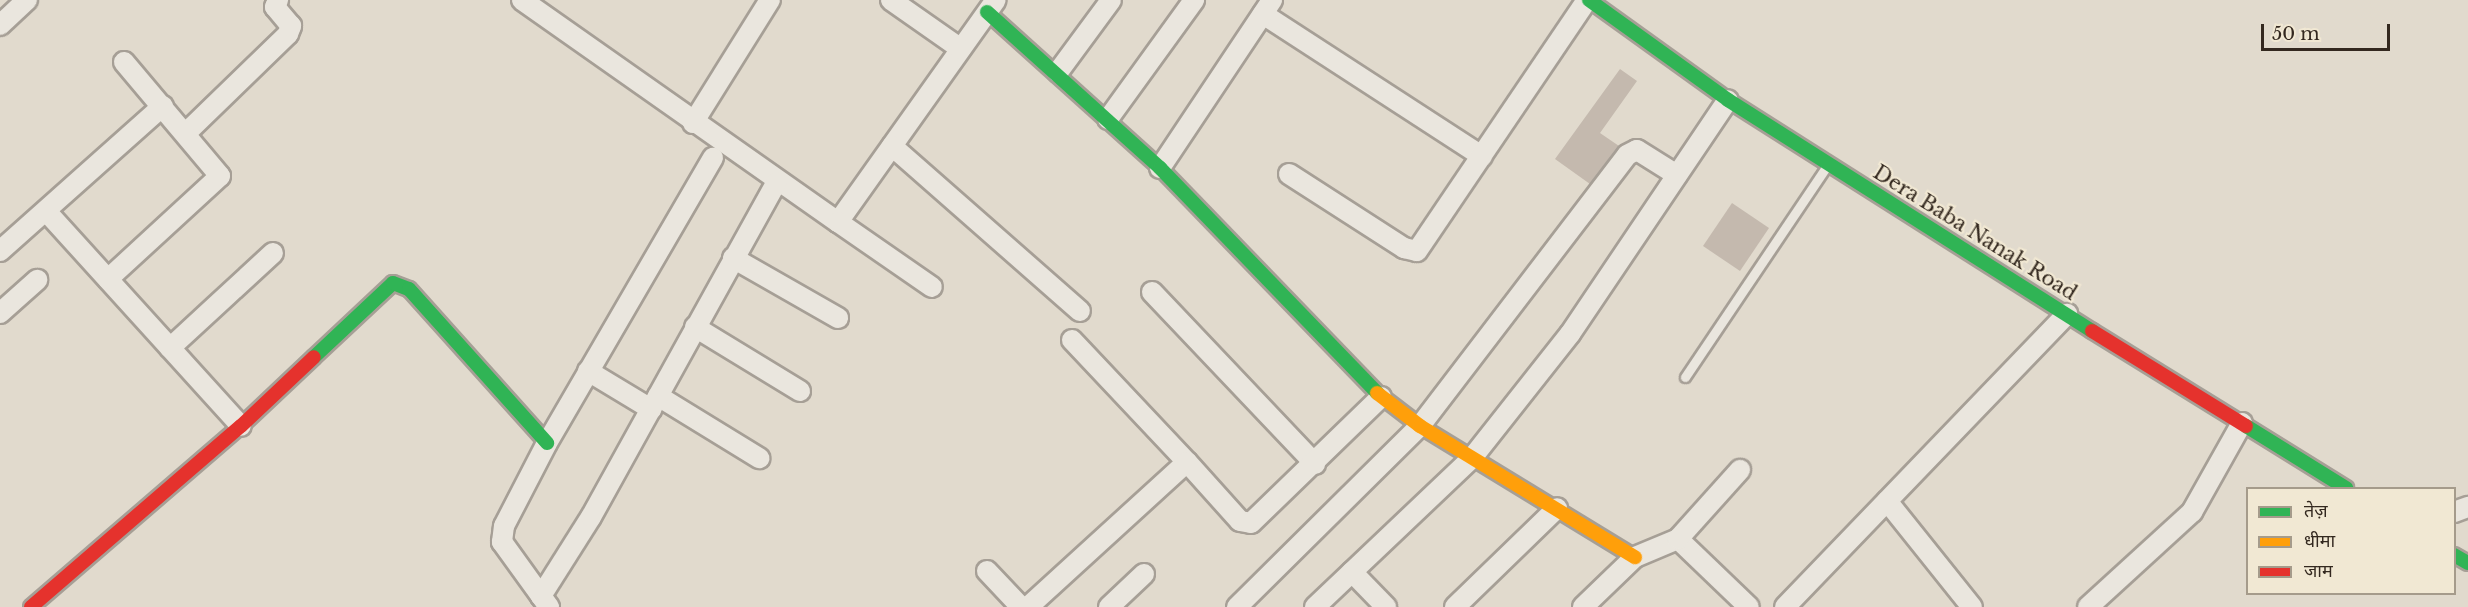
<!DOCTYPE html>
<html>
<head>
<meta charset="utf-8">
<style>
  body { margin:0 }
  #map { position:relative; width:2468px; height:607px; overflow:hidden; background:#e1dacd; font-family:"Libre Baskerville","Noto Sans Devanagari",serif }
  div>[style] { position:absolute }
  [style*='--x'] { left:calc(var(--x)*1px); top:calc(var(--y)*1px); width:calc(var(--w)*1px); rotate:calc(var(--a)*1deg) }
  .building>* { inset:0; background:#c4b9ae }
  .roads { filter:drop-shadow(2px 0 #a69f96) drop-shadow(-2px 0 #a69f96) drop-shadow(0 2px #a69f96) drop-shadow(0 -2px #a69f96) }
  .lane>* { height:9px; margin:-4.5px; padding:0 4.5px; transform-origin:4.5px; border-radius:4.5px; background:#eae6de }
  .street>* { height:20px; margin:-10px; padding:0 10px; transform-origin:10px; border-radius:10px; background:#eae6de }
  .fast>* { height:14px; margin:-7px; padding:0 7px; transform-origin:7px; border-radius:7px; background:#30b455 }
  .slow>* { height:14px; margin:-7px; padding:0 7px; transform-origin:7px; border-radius:7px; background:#ff9f0a }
  .jam>* { height:14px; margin:-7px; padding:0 7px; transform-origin:7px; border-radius:7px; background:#e5322d }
  span { translate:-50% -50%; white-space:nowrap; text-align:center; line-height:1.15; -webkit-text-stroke:4.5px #f1e8d3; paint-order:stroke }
  .street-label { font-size:20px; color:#33281f }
  .legend { position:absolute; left:2246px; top:487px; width:210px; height:108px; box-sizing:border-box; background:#f1e8d3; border:2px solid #a59b8b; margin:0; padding:8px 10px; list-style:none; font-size:18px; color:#33281f }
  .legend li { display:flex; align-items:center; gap:12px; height:30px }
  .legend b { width:30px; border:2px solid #a59b8b }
  .scale { position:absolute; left:2261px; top:24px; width:129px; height:27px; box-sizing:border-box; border:3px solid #33281f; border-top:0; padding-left:8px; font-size:18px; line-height:21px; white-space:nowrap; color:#33281f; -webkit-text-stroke:4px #f1e8d3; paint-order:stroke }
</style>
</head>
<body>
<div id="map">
  <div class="building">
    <div style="clip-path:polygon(1620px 69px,1637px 81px,1600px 133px,1619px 146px,1590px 184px,1555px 159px)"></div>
    <div style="clip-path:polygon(1732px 203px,1769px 228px,1740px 271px,1703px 246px)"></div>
  </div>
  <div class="roads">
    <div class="lane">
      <div style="--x:1685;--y:377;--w:254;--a:-56.1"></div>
    </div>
    <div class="street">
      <div style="--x:522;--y:0;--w:386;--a:35.1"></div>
      <div style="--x:838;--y:222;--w:272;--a:-54.6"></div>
      <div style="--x:891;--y:0;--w:85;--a:35"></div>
      <div style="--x:1263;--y:14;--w:261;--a:33"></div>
      <div style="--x:0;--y:25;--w:37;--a:-43"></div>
      <div style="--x:1058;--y:72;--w:89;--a:-53.6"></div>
      <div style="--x:1108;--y:119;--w:147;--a:-54.1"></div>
      <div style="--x:693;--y:123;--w:145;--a:-58"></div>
      <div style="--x:186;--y:133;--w:142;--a:-44.1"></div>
      <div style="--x:288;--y:34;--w:9;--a:-69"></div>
      <div style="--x:291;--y:26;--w:25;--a:-130"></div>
      <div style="--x:275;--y:7;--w:8;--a:-67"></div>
      <div style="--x:892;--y:146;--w:250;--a:41.3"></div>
      <div style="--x:1160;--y:168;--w:202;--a:-56.3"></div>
      <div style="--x:1289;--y:174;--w:137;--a:32.8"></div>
      <div style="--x:1404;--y:248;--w:13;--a:13"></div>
      <div style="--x:1417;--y:251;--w:303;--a:-55.9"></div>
      <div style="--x:46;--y:211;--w:290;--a:47.8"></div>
      <div style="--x:838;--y:222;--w:114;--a:34.7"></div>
      <div style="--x:0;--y:251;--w:218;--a:-41.7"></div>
      <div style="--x:733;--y:258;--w:121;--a:29.7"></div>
      <div style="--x:108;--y:279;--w:152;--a:-42.6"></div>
      <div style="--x:220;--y:176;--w:149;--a:-130.1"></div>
      <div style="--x:1152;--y:292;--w:237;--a:46.5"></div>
      <div style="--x:0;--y:313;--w:50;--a:-41.7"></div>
      <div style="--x:695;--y:327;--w:123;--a:31.4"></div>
      <div style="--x:1072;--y:340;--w:168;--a:46.7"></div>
      <div style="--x:170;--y:348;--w:140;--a:-42.7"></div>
      <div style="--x:588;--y:371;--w:74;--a:31.1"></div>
      <div style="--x:658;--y:396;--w:119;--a:31.5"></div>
      <div style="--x:1887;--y:501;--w:136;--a:51.3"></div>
      <div style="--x:2454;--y:512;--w:15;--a:-20"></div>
      <div style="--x:1678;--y:539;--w:98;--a:43.8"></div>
      <div style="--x:987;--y:571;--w:50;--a:46.6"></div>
      <div style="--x:1352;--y:572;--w:49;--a:45.8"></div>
      <div style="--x:541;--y:596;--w:67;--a:-125.8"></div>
      <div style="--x:502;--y:542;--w:16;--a:-83"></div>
      <div style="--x:504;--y:526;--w:93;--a:-62.6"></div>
      <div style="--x:547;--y:443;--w:330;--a:-59.8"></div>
      <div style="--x:549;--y:607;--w:14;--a:-126"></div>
      <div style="--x:541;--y:596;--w:93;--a:-57.7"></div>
      <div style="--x:591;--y:517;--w:383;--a:-61"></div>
      <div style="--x:1028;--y:607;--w:215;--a:-42.4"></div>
      <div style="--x:1187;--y:462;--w:79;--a:48.1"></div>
      <div style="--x:1240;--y:521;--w:11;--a:10"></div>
      <div style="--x:1251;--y:523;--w:181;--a:-44.1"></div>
      <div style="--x:1109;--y:607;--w:48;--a:-43.3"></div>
      <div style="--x:1237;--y:607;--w:257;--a:-44.7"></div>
      <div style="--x:1420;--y:426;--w:341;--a:-52.6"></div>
      <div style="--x:1627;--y:155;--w:11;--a:-27"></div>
      <div style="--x:1637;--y:150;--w:47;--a:32"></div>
      <div style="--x:1315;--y:607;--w:216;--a:-43.5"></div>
      <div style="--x:1472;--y:458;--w:158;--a:-51.7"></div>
      <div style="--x:1570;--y:334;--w:282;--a:-56"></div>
      <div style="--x:1455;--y:607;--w:142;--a:-44.1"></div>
      <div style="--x:1583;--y:607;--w:72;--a:-43.9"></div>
      <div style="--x:1635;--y:557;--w:47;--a:-22.7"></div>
      <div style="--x:1678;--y:539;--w:93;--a:-48.1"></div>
      <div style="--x:1785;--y:607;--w:407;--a:-46.1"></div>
      <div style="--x:2088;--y:607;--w:141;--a:-42.4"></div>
      <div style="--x:2192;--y:512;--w:102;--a:-60.7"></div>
    </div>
    <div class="fast">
      <div style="--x:1589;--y:0;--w:171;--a:35.7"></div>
      <div style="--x:1728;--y:100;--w:431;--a:32.4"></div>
      <div style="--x:987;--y:12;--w:233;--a:42"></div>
      <div style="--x:1160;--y:168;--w:313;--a:46"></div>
      <div style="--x:314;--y:357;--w:108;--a:-43.1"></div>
      <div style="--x:393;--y:283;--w:17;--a:21"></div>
      <div style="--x:409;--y:289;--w:207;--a:48.1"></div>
      <div style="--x:2246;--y:426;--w:118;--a:31.8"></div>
      <div style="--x:2454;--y:555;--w:16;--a:30"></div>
    </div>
    <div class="slow">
      <div style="--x:1377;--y:393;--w:54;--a:37.5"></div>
      <div style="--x:1420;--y:426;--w:252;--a:31.4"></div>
    </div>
    <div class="jam">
      <div style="--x:2092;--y:331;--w:181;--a:31.7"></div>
      <div style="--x:31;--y:607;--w:277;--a:-40.8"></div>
      <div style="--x:241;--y:426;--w:100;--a:-43.4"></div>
    </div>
  </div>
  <div class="street-label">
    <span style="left:1975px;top:233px;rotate:32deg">Dera Baba Nanak Road</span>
  </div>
  <ul class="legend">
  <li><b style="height:8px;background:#30b455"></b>तेज़</li>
  <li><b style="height:8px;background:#ff9f0a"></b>धीमा</li>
  <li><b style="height:8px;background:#e5322d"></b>जाम</li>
  </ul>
  <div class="scale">50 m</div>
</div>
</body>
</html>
